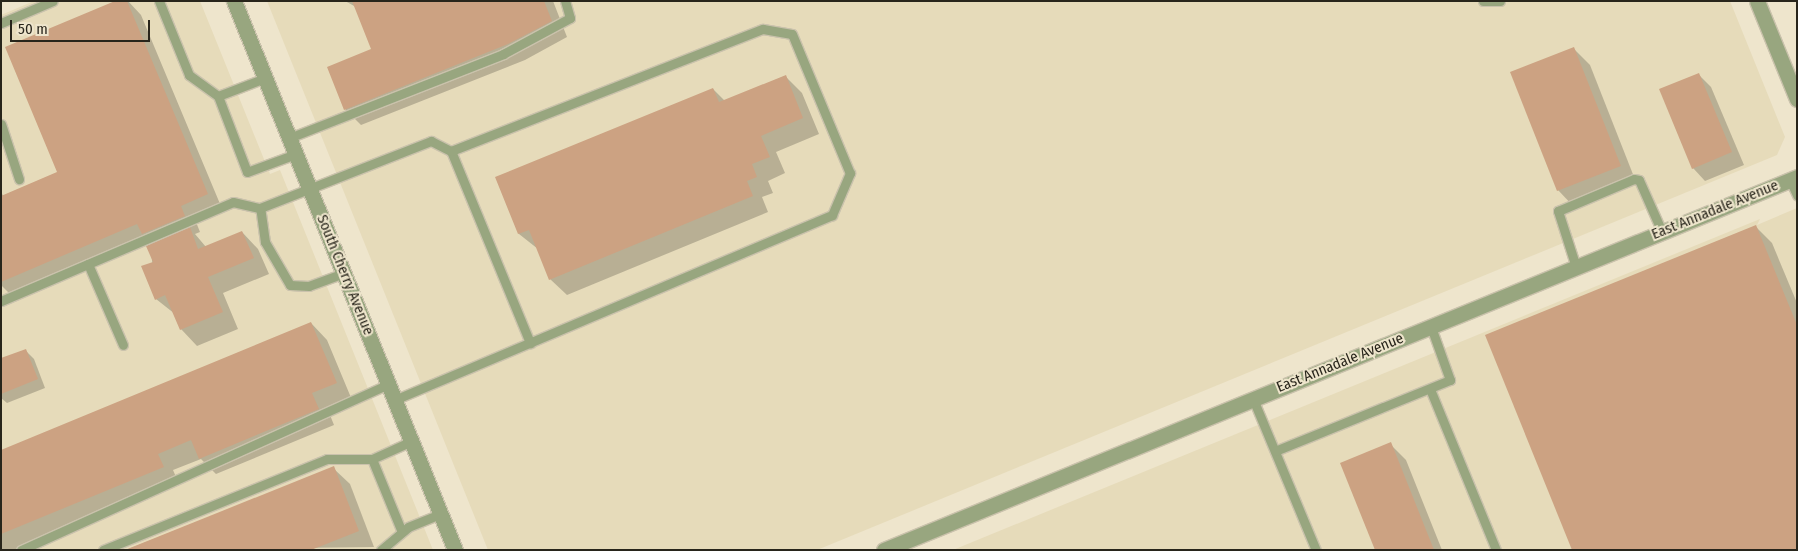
<!DOCTYPE html>
<html>
<head>
<meta charset="utf-8">
<style>
  body { margin:0 }
  #map { position:relative; width:1798px; height:551px; overflow:hidden; background:#eee5cc; font-family:"Fira Sans Condensed",sans-serif }
  div>[style] { position:absolute }
  [style*='--x'] { left:calc(var(--x)*1px); top:calc(var(--y)*1px); width:calc(var(--w)*1px); rotate:calc(var(--a)*1deg) }
  .built>* { inset:0; background:#e6dbba }
  .shadow>* { inset:0; background:#0003 }
  .building>* { inset:0; background:#cca282 }
  .roads { filter:drop-shadow(1px 0 #cac2ac) drop-shadow(-1px 0 #cac2ac) drop-shadow(0 1px #cac2ac) drop-shadow(0 -1px #cac2ac) }
  .lane>* { height:9px; margin:-4.5px; padding:0 4.5px; transform-origin:4.5px; border-radius:4.5px; background:#98a67f }
  .street>* { height:15px; margin:-7.5px; padding:0 7.5px; transform-origin:7.5px; border-radius:7.5px; background:#98a67f }
  span { translate:-50% -50%; white-space:nowrap; text-align:center; line-height:1.15; -webkit-text-stroke:4px #eee5cc; paint-order:stroke }
  .street-label { font-size:15px; color:#28251b }
  .frame { position:absolute; inset:0; border:2px solid #28251b; pointer-events:none }
  .scale { position:absolute; left:10px; top:20px; width:140px; height:22px; box-sizing:border-box; border:2px solid #28251b; border-top:0; padding-left:6px; font-size:15px; line-height:18px; white-space:nowrap; color:#28251b; -webkit-text-stroke:4px #eee5cc; paint-order:stroke }
</style>
</head>
<body>
<div id="map">
  <div class="built">
    <div style="clip-path:polygon(34px 1px,200px 1px,270px 174px,280px 170px,433px 550px,1px 550px,1px 15px)"></div>
    <div style="clip-path:polygon(267px 1px,1730px 1px,1785px 137px,1777px 155px,817px 550px,488px 550px)"></div>
    <div style="clip-path:polygon(1797px 208px,1797px 550px,953px 550px,1760px 219px,1757px 225px)"></div>
  </div>
  <div class="shadow">
    <div style="clip-path:polygon(118px 1px,128px 1px,141px 15px,223px 211px,196px 222px,200px 232px,195px 234px,206px 247px,242px 232px,258px 249px,269px 274px,223px 293px,238px 329px,197px 346px,181px 329px,175px 314px,156px 299px,150px 241px,15px 299px,1px 285px,1px 191px,3px 196px,58px 173px)"></div>
    <div style="clip-path:polygon(345px 1px,553px 1px,567px 37px,525px 60px,361px 125px,345px 109px,373px 50px,356px 7px)"></div>
    <div style="clip-path:polygon(1574px 49px,1590px 65px,1636px 182px,1574px 207px,1558px 190px)"></div>
    <div style="clip-path:polygon(1699px 75px,1711px 87px,1744px 165px,1705px 181px,1693px 168px)"></div>
    <div style="clip-path:polygon(785px 76px,802px 93px,819px 134px,776px 152px,785px 173px,768px 181px,773px 193px,762px 197px,768px 212px,567px 295px,550px 279px,538px 249px,519px 234px,496px 178px,713px 89px,725px 101px)"></div>
    <div style="clip-path:polygon(1756px 227px,1772px 243px,1797px 303px,1797px 550px)"></div>
    <div style="clip-path:polygon(311px 323px,327px 340px,352px 400px,328px 410px,334px 425px,216px 474px,201px 459px,173px 470px,179px 484px,19px 550px,1px 550px,1px 451px)"></div>
    <div style="clip-path:polygon(25px 350px,34px 359px,45px 388px,7px 403px,1px 398px,1px 360px)"></div>
    <div style="clip-path:polygon(1390px 444px,1406px 460px,1442px 550px,1377px 550px)"></div>
    <div style="clip-path:polygon(333px 468px,350px 484px,374px 547px,126px 550px)"></div>
  </div>
  <div class="building">
    <div style="clip-path:polygon(115px 1px,127px 1px,208px 194px,181px 206px,185px 216px,142px 234px,137px 224px,1px 282px,1px 196px,57px 172px,5px 47px)"></div>
    <div style="clip-path:polygon(352px 1px,544px 1px,552px 21px,508px 44px,344px 110px,327px 67px,371px 49px)"></div>
    <div style="clip-path:polygon(1574px 47px,1621px 166px,1557px 191px,1510px 72px)"></div>
    <div style="clip-path:polygon(1699px 73px,1732px 152px,1692px 169px,1659px 89px)"></div>
    <div style="clip-path:polygon(786px 75px,803px 118px,761px 136px,770px 157px,752px 164px,757px 177px,747px 181px,753px 196px,549px 280px,529px 230px,518px 234px,495px 177px,713px 88px,719px 102px)"></div>
    <div style="clip-path:polygon(1756px 225px,1797px 325px,1797px 550px,1572px 550px,1485px 335px)"></div>
    <div style="clip-path:polygon(190px 227px,198px 249px,242px 231px,254px 258px,208px 277px,223px 312px,180px 330px,165px 295px,155px 300px,141px 266px,153px 262px,146px 246px)"></div>
    <div style="clip-path:polygon(311px 322px,337px 383px,312px 393px,319px 409px,199px 459px,191px 440px,158px 454px,164px 467px,1px 534px,1px 450px)"></div>
    <div style="clip-path:polygon(26px 349px,38px 379px,1px 394px,1px 358px)"></div>
    <div style="clip-path:polygon(1391px 442px,1434px 550px,1375px 550px,1340px 463px)"></div>
    <div style="clip-path:polygon(334px 466px,359px 531px,311px 550px,125px 550px)"></div>
  </div>
  <div class="roads">
    <div class="lane">
      <div style="--x:159;--y:1;--w:80;--a:67.9"></div>
      <div style="--x:189;--y:75;--w:36;--a:36"></div>
      <div style="--x:218;--y:96;--w:50;--a:-21"></div>
      <div style="--x:1483;--y:1;--w:17;--a:0"></div>
      <div style="--x:1;--y:23;--w:56;--a:-22.9"></div>
      <div style="--x:218;--y:96;--w:81;--a:69.1"></div>
      <div style="--x:247;--y:172;--w:52;--a:-20.2"></div>
      <div style="--x:1;--y:124;--w:58;--a:71.9"></div>
      <div style="--x:289;--y:138;--w:230;--a:-21.4"></div>
      <div style="--x:503;--y:54;--w:76;--a:-28.2"></div>
      <div style="--x:570;--y:18;--w:18;--a:-106"></div>
      <div style="--x:451;--y:151;--w:208;--a:67.6"></div>
      <div style="--x:1790;--y:180;--w:17;--a:65"></div>
      <div style="--x:88;--y:264;--w:88;--a:66.6"></div>
      <div style="--x:1576;--y:267;--w:59;--a:-107.8"></div>
      <div style="--x:1558;--y:211;--w:82;--a:-22.8"></div>
      <div style="--x:1634;--y:179;--w:5;--a:11"></div>
      <div style="--x:1639;--y:180;--w:57;--a:66.1"></div>
      <div style="--x:344;--y:273;--w:37;--a:160"></div>
      <div style="--x:309;--y:286;--w:19;--a:-177"></div>
      <div style="--x:290;--y:285;--w:50;--a:-120.2"></div>
      <div style="--x:265;--y:242;--w:34;--a:-98"></div>
      <div style="--x:260;--y:208;--w:184;--a:-21.4"></div>
      <div style="--x:431;--y:141;--w:22;--a:27"></div>
      <div style="--x:451;--y:151;--w:335;--a:-21.4"></div>
      <div style="--x:763;--y:29;--w:29;--a:10"></div>
      <div style="--x:792;--y:34;--w:151;--a:67.4"></div>
      <div style="--x:850;--y:173;--w:46;--a:113.2"></div>
      <div style="--x:832;--y:215;--w:475;--a:157.1"></div>
      <div style="--x:1;--y:301;--w:252;--a:-23.1"></div>
      <div style="--x:233;--y:202;--w:28;--a:13"></div>
      <div style="--x:1430;--y:389;--w:174;--a:67.7"></div>
      <div style="--x:1253;--y:399;--w:164;--a:67.4"></div>
      <div style="--x:1275;--y:451;--w:189;--a:-22.1"></div>
      <div style="--x:1450;--y:380;--w:56;--a:-109.7"></div>
      <div style="--x:372;--y:459;--w:79;--a:67.7"></div>
      <div style="--x:21;--y:550;--w:404;--a:-24.3"></div>
      <div style="--x:103;--y:550;--w:242;--a:-22.1"></div>
      <div style="--x:327;--y:459;--w:45;--a:0"></div>
      <div style="--x:372;--y:459;--w:44;--a:-24.2"></div>
      <div style="--x:381;--y:550;--w:35;--a:-40"></div>
      <div style="--x:408;--y:527;--w:35;--a:-22"></div>
    </div>
    <div class="street">
      <div style="--x:234;--y:1;--w:592;--a:68.07"></div>
      <div style="--x:1757;--y:1;--w:106;--a:67.8"></div>
      <div style="--x:884;--y:550;--w:986;--a:-22.22"></div>
    </div>
  </div>
  <div class="street-label">
    <span style="left:1715px;top:210px;rotate:-22deg">East Annadale Avenue</span>
    <span style="left:345px;top:275px;rotate:68deg">South Cherry Avenue</span>
    <span style="left:1340px;top:363px;rotate:-22deg">East Annadale Avenue</span>
  </div>
  <div class="frame"></div>
  <div class="scale">50 m</div>
</div>
</body>
</html>
